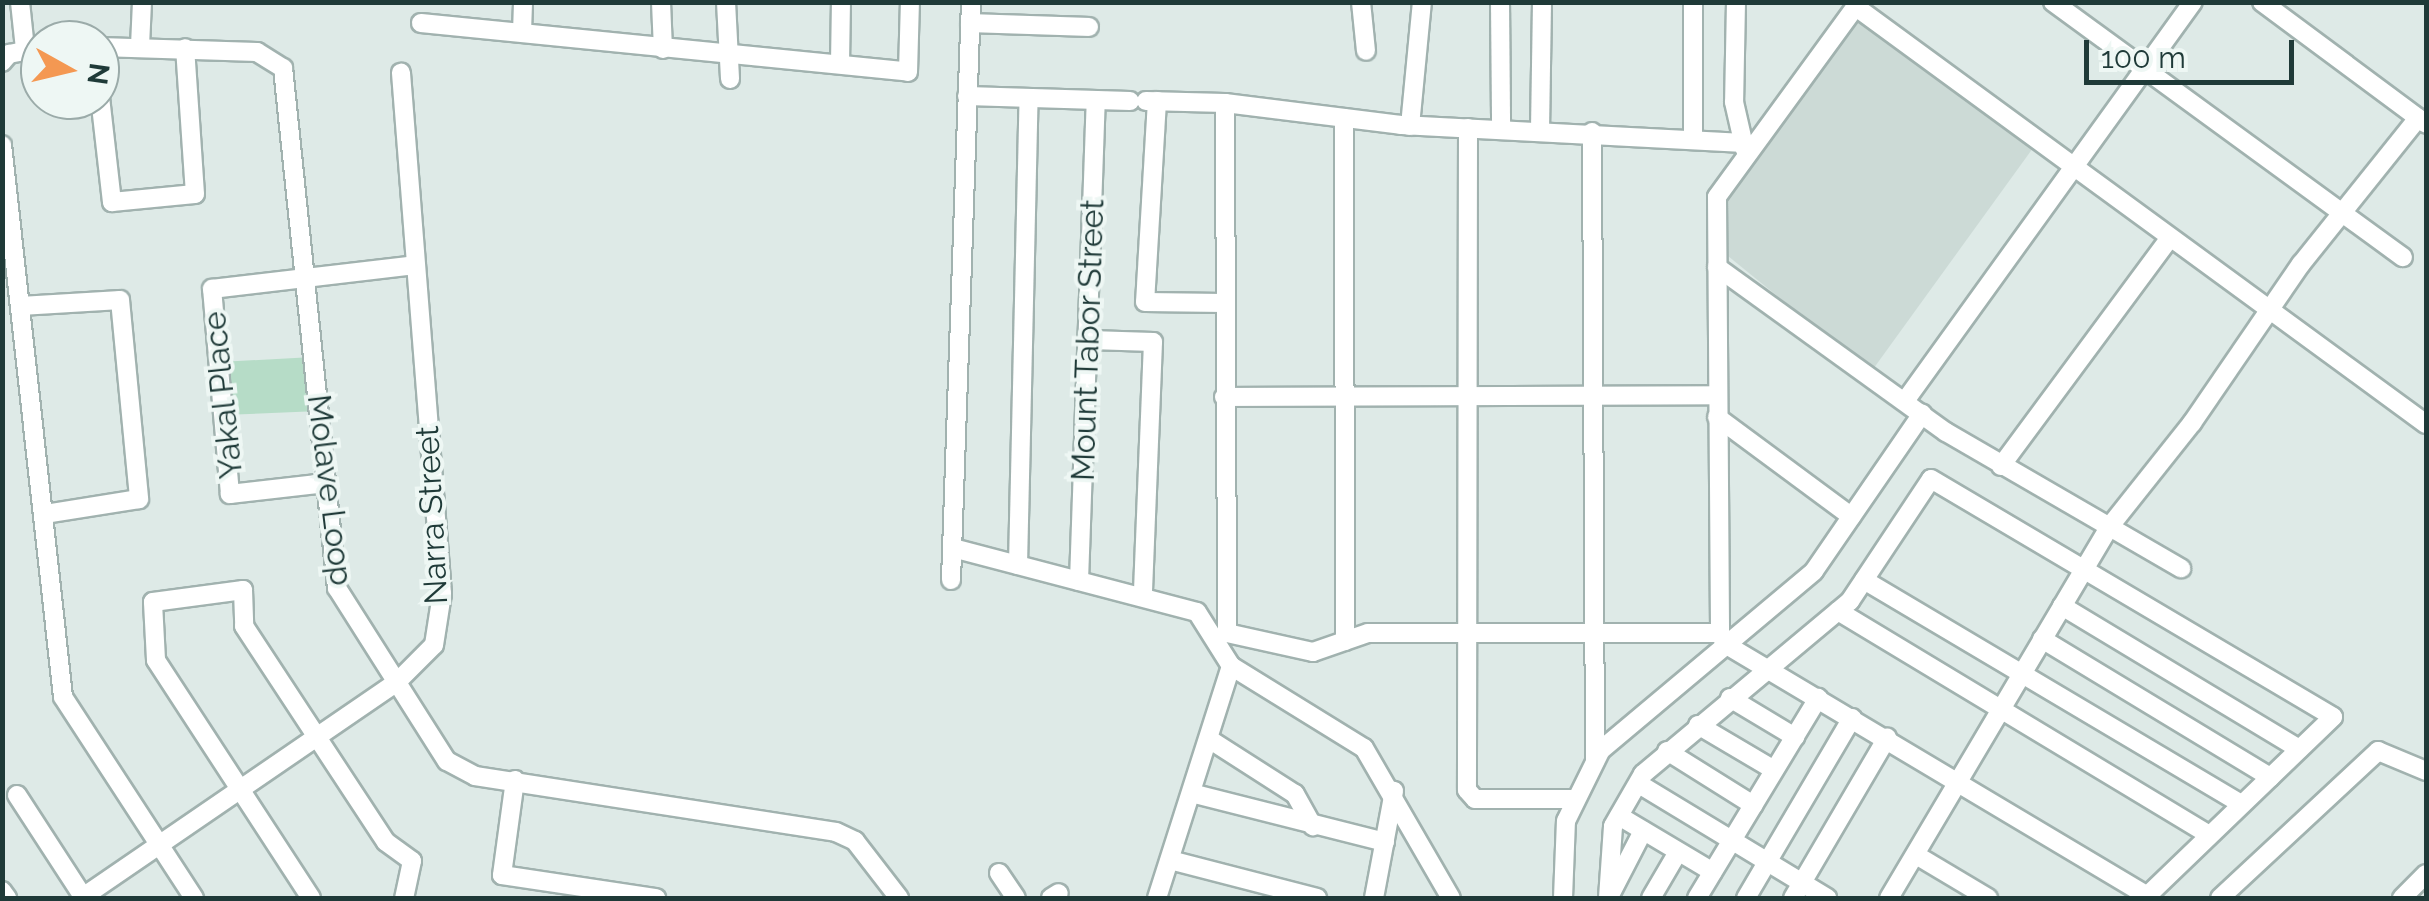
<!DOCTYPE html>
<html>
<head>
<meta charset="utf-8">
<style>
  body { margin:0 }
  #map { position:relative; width:2429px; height:901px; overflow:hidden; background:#deeae7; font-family:Raleway,sans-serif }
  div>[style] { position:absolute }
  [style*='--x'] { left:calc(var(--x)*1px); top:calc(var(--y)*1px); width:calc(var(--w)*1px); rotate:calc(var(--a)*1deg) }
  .built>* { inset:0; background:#ccdad6 }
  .green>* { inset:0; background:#b6dcc7 }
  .roads { filter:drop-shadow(2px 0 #a1b2af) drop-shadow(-2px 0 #a1b2af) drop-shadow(0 2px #a1b2af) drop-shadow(0 -2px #a1b2af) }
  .minor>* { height:18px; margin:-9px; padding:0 9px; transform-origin:9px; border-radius:9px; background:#fff }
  span { translate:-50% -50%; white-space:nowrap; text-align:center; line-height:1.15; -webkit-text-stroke:8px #eef7f4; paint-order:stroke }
  .street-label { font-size:32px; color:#1f3a38 }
  .frame { position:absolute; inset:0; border:5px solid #1f3a38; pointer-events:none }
  .north { position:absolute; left:20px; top:20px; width:100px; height:100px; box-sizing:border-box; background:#eef7f4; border:2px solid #9baba9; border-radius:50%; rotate:98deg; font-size:28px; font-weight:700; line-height:40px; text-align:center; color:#1f3a38 }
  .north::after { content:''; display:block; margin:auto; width:35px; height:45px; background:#f49852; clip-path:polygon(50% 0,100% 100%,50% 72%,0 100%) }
  .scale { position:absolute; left:2084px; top:40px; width:210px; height:45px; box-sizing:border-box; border:5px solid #1f3a38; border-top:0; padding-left:12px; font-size:30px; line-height:35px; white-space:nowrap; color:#1f3a38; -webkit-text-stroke:8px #eef7f4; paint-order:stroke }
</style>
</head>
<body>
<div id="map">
  <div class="built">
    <div style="clip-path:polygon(1860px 20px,2033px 148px,1871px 372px,1728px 256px,1728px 197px)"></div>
  </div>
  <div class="green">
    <div style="clip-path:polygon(313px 357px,319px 411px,223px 415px,219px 362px)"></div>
  </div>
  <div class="roads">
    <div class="minor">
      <div style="--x:20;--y:2;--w:47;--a:83.9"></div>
      <div style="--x:661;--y:2;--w:47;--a:87.6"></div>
      <div style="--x:726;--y:2;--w:77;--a:87"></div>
      <div style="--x:1361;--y:2;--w:49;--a:84.2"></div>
      <div style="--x:1500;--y:2;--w:127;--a:89.5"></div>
      <div style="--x:1736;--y:2;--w:100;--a:91.1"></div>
      <div style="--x:1734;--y:102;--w:49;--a:77.1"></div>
      <div style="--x:1859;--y:2;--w:241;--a:126.1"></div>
      <div style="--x:1717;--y:197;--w:436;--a:89.6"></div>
      <div style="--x:1720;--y:633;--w:12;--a:66"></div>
      <div style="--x:1725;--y:644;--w:492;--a:30.8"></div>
      <div style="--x:2053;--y:2;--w:433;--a:36.1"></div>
      <div style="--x:2262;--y:2;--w:204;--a:36.6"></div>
      <div style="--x:1856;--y:7;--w:706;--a:36.19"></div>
      <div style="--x:421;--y:23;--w:489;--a:5.7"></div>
      <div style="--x:908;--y:72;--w:70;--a:-88.4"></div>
      <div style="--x:970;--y:23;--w:119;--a:1.9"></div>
      <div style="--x:522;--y:32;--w:30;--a:-88"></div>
      <div style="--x:140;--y:46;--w:44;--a:-87.4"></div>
      <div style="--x:100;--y:47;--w:157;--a:1.8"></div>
      <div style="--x:257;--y:52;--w:31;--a:32"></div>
      <div style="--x:283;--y:68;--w:523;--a:84.07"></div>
      <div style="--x:337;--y:588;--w:205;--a:57.6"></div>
      <div style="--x:447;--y:761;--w:32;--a:28"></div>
      <div style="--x:475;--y:776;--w:365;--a:8.8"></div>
      <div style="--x:836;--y:832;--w:21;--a:25"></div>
      <div style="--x:855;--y:841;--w:72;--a:52.3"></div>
      <div style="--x:2;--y:62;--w:11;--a:-49"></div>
      <div style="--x:9;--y:54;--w:32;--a:-11"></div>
      <div style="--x:840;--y:64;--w:62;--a:-89.1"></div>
      <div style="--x:967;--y:96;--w:163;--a:1.8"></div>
      <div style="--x:100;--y:97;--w:106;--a:83.5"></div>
      <div style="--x:112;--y:202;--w:83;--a:-5.5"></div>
      <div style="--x:195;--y:194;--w:146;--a:-93.9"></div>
      <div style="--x:1146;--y:101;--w:79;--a:1.5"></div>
      <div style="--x:1225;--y:103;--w:177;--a:7.1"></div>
      <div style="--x:1401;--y:125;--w:339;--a:3"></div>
      <div style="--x:1157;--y:101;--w:201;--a:93.4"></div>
      <div style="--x:1145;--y:302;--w:79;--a:0.7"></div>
      <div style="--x:1225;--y:103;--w:530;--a:89.78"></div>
      <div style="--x:1227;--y:633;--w:88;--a:12.5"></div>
      <div style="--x:1313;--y:652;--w:58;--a:-19.1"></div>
      <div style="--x:1368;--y:633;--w:352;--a:0"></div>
      <div style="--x:1344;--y:118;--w:523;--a:89.89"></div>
      <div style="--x:1410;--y:126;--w:125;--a:-84.5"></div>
      <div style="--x:1468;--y:128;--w:662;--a:90.09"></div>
      <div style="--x:1467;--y:790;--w:12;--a:48"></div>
      <div style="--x:1475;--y:799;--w:100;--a:0"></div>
      <div style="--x:1540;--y:130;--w:128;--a:-89.1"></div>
      <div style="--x:1592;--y:132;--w:629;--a:89.73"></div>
      <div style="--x:1693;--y:139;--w:137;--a:-90"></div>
      <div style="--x:2;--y:145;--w:555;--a:83.69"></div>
      <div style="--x:63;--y:697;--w:240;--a:56.9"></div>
      <div style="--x:1717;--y:267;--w:282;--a:35.8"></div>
      <div style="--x:1946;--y:432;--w:272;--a:30.1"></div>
      <div style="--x:21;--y:306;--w:99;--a:-3.5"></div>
      <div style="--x:120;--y:300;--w:200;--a:84.5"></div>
      <div style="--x:139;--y:499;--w:96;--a:171"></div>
      <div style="--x:1090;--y:340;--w:63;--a:1.8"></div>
      <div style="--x:1153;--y:342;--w:252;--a:92.3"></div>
      <div style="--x:1224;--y:397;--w:493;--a:-0.2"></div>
      <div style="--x:1905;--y:401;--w:492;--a:-54.2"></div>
      <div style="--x:1717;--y:417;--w:167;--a:36.5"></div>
      <div style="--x:2001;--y:466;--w:281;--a:-53.5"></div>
      <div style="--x:326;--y:483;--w:97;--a:173.5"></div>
      <div style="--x:230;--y:494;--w:206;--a:-95"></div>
      <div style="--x:212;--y:289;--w:204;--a:-6.7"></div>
      <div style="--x:953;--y:548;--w:252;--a:14.7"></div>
      <div style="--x:1197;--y:612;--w:64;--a:57.8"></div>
      <div style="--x:1231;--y:666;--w:156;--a:31.7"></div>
      <div style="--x:1364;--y:748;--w:173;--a:59.9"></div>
      <div style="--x:1018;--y:565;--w:467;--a:-88.7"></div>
      <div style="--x:951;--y:580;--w:578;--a:-88.02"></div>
      <div style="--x:1864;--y:580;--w:439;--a:30.7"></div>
      <div style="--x:1079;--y:581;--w:481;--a:-88"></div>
      <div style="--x:2062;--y:606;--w:277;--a:31.1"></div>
      <div style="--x:1838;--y:611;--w:433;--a:31.1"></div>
      <div style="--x:2042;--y:639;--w:267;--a:31.2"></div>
      <div style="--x:1730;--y:698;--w:76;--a:31"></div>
      <div style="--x:1698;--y:725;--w:88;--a:30.6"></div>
      <div style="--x:1212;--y:741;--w:98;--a:32.6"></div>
      <div style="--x:1295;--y:794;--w:37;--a:61"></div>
      <div style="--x:1667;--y:751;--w:102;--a:32.1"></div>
      <div style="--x:515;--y:780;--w:96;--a:97.8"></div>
      <div style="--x:502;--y:875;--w:156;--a:8.5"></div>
      <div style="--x:1639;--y:784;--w:220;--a:31.2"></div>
      <div style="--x:1195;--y:794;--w:196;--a:14.2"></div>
      <div style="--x:17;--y:795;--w:123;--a:57"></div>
      <div style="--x:1619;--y:816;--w:109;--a:30.8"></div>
      <div style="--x:1916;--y:855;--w:84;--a:30.8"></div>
      <div style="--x:1170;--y:860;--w:152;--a:14.5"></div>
      <div style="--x:999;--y:873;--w:30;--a:56"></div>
      <div style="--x:2;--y:891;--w:9;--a:54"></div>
      <div style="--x:1611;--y:893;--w:70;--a:-62.7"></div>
      <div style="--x:83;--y:897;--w:381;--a:-34.4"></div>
      <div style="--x:397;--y:682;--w:52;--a:-45"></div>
      <div style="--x:434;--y:645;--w:52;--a:-81.1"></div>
      <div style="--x:442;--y:594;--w:523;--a:-94.5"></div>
      <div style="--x:311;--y:898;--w:284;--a:-123.1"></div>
      <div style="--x:156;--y:660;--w:58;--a:-93"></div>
      <div style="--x:153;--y:602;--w:91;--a:-7.6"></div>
      <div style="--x:243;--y:590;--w:36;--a:88"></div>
      <div style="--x:244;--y:626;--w:258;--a:56.7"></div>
      <div style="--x:386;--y:842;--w:32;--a:36"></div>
      <div style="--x:412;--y:861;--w:38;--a:102"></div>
      <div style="--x:1051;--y:898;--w:9;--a:-32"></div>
      <div style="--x:1157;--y:898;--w:244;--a:-72.3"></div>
      <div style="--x:1374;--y:898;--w:109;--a:-79.4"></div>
      <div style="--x:1563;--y:898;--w:77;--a:-87.8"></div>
      <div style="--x:1566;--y:821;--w:79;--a:-63.8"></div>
      <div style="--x:1601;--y:750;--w:278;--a:-40"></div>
      <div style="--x:1814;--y:571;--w:191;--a:-55.5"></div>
      <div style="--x:1608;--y:898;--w:72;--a:-86"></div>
      <div style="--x:1613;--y:826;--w:60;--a:-60"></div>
      <div style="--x:1643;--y:774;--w:270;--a:-39.9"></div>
      <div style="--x:1850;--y:601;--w:146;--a:-56.4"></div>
      <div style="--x:1931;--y:479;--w:467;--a:30.6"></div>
      <div style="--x:2333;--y:717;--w:261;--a:136.1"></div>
      <div style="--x:1651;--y:898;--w:53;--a:-59.6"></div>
      <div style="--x:1697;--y:898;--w:234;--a:-58.8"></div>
      <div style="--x:1746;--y:898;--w:209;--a:-59.5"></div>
      <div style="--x:1793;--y:898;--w:186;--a:-59.6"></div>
      <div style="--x:1889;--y:898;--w:433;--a:-59.3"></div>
      <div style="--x:2110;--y:526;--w:132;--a:-51.5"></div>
      <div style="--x:2192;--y:423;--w:193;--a:-55.6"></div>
      <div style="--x:2301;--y:264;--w:187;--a:-51.3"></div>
      <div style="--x:2220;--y:898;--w:216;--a:-42.9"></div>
      <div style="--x:2378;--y:751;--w:52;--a:22.6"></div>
      <div style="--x:2402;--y:898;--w:34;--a:-45"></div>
    </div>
  </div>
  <div class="street-label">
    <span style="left:1088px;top:340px;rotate:-88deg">Mount Tabor Street</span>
    <span style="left:223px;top:395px;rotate:-96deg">Yakal Place</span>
    <span style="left:330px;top:490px;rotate:83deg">Molave Loop</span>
    <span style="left:432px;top:515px;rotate:-93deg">Narra Street</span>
  </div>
  <div class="frame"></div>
  <div class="north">N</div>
  <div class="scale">100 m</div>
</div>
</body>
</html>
